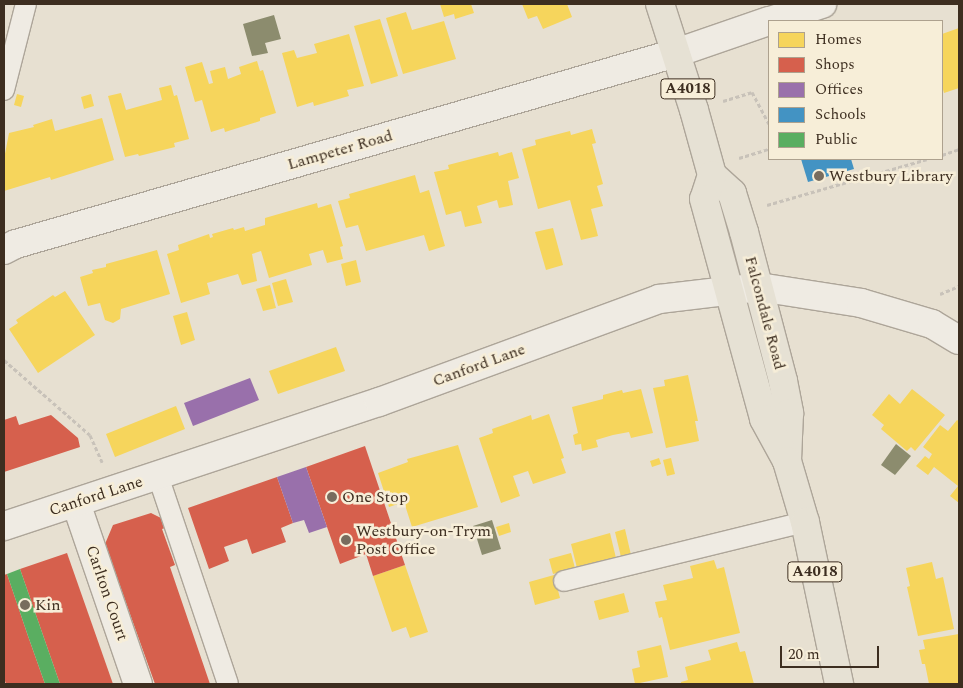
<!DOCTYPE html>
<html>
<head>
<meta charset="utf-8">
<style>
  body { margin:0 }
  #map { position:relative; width:963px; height:688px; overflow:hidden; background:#e7e0d1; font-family:Spectral,serif }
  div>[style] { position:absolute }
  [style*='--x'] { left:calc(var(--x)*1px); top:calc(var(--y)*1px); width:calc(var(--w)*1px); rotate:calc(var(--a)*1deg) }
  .homes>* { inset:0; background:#f6d55c }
  .shops>* { inset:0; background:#d6604d }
  .offices>* { inset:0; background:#9970ab }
  .schools>* { inset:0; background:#4393c3 }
  .public>* { inset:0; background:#5aae61 }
  .industry>* { inset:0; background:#8c8c6e }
  .path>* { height:3px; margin-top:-1.5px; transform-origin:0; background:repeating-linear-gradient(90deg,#c8c2b9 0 4px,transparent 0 6.5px) }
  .roads { filter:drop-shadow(1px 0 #ada599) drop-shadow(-1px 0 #ada599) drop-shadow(0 1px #ada599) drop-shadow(0 -1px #ada599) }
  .service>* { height:20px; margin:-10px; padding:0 10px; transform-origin:10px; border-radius:10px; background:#efebe3 }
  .pedestrian>* { height:28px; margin:-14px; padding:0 14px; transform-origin:14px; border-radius:14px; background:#efebe3 }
  .minor>* { height:28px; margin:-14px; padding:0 14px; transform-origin:14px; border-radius:14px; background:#efebe3 }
  .tertiary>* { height:28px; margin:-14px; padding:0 14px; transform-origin:14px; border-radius:14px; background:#efebe3 }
  .primary>* { height:28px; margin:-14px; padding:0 14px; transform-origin:14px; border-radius:14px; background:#e6e1d4 }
  .dots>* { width:14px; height:14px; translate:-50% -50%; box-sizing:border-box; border:2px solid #f7eed8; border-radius:50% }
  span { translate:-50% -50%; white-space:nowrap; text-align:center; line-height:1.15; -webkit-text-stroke:5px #f7eed8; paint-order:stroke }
  .shield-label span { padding:1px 4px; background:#f7eed8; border:1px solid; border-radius:4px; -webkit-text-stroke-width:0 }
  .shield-label { font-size:15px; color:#3d2e20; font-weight:700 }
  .street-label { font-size:16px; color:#3d2e20 }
  .poi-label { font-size:16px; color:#3d2e20 }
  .left { translate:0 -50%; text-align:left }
  .frame { position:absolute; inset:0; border:5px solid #3d2e20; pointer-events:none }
  .legend { position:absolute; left:768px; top:20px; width:175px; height:140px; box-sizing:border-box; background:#f7eed8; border:1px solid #ada18e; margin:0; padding:6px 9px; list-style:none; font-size:15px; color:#3d2e20 }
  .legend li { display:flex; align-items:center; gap:10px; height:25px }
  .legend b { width:25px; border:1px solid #ada18e }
  .scale { position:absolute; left:780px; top:646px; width:99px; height:22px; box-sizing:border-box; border:2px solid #3d2e20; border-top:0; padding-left:6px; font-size:15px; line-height:18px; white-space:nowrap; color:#3d2e20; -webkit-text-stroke:4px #f7eed8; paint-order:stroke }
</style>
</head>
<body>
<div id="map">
  <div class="homes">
    <div style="clip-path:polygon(440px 4px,471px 4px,474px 13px,455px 19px,454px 14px,444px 17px)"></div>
    <div style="clip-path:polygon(522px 4px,567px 4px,572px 17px,543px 29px,537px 16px,528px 19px)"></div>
    <div style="clip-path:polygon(406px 12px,412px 30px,444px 21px,456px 59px,403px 74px,386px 18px)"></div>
    <div style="clip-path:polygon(380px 19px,398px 76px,371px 84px,354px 26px)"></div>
    <div style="clip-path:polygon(959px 28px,959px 88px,944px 93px,942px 86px,942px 34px)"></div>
    <div style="clip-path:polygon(349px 34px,364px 86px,347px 90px,349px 96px,314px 106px,313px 102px,297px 107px,282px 53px,294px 50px,297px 58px,317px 53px,314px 44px)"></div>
    <div style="clip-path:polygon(257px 61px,260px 71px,263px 70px,276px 113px,260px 118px,260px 121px,225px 132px,224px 128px,211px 132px,202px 100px,195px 102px,185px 67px,202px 62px,209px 84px,213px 83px,210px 71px,225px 67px,228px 79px,241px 74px,239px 67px)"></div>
    <div style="clip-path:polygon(171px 85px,174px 96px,177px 95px,189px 139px,174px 143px,175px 147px,139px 156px,138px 154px,125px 157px,108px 96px,121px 93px,126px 110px,162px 100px,159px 88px)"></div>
    <div style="clip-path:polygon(17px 94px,24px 96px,21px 107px,14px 105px)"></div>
    <div style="clip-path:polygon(91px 94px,94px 106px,84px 109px,81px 97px)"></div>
    <div style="clip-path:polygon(102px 118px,114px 160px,51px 180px,50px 177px,4px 191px,4px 159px,9px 133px,34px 127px,33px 125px,52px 119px,55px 131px)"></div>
    <div style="clip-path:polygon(592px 129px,596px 143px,592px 144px,603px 184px,597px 186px,603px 206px,591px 209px,598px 236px,581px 240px,570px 200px,538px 209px,522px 149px,536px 145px,535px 140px,570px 131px,571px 135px)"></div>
    <div style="clip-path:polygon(498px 152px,499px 156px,512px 152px,519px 178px,508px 181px,513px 205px,499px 208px,497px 200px,477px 206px,482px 223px,465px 227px,461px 211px,446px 215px,434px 172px,449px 169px,448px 165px)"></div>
    <div style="clip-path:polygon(415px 175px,420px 193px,429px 190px,445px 246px,429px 251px,424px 235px,366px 251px,358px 225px,346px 228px,338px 201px,350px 198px,349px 194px)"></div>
    <div style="clip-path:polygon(317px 203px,318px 208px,331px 204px,343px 246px,340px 247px,343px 259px,327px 263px,323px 250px,309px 254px,312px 265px,269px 278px,261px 251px,252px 254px,257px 281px,242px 285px,238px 274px,207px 283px,210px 294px,181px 303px,167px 254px,179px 250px,178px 245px,209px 234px,210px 238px,213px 237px,212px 234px,233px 228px,234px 230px,244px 227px,245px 231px,265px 225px,265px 218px)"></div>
    <div style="clip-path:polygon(553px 228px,563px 265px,546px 270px,535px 232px)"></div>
    <div style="clip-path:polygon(157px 250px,170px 294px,121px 309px,120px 319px,113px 323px,105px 320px,100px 303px,88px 306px,80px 277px,93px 273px,92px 270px,106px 267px,106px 264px)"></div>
    <div style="clip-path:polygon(356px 260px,361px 282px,346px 286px,341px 264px)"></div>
    <div style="clip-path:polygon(286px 279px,293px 302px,278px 306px,272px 283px)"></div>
    <div style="clip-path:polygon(270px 285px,276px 308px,263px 311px,256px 289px)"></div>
    <div style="clip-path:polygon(65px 291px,95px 335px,38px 373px,9px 329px,18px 323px,16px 320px,53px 295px,55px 297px)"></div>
    <div style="clip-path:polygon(187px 312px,195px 340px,181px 345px,173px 316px)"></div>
    <div style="clip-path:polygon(336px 347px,345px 371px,278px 394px,269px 371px)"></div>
    <div style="clip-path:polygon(688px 375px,698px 421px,695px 421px,699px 441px,666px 448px,653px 388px,665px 386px,664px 380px)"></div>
    <div style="clip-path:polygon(641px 389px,653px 433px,631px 438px,629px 432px,613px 435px,596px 440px,598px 447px,582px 451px,581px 444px,575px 445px,573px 435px,578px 433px,572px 407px,603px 399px,603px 395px,622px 390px,623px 393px)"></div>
    <div style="clip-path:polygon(912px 389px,945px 415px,915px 451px,911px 447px,907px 451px,881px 429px,884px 425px,872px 415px,889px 394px,900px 404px)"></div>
    <div style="clip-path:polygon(176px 406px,185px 429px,115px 457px,106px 434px)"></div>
    <div style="clip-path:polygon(549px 414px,564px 458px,561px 459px,566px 473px,533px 484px,528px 471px,513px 476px,520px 496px,501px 503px,479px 438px,493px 433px,492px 429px,512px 422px,531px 415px,532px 420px)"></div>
    <div style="clip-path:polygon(957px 420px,959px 421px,959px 503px,950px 496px,958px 486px,934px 467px,928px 475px,916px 466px,925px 456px,929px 459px,932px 454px,923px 447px,940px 425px,948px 431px)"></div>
    <div style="clip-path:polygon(458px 445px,478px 507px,412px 527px,404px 502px,389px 507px,378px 473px,408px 462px,407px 459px)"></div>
    <div style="clip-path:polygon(659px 458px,661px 464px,652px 467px,650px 461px)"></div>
    <div style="clip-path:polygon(671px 458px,675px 474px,667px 476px,663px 460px)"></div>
    <div style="clip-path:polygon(509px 523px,511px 532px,499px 536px,496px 527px)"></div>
    <div style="clip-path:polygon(625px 529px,631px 555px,621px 557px,615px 532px)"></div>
    <div style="clip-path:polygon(610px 533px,616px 558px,577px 568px,571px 544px)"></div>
    <div style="clip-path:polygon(571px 553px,575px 568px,553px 574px,549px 559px)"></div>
    <div style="clip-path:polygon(714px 560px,717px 569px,724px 567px,740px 633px,670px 650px,662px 617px,659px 618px,655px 602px,667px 600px,663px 585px,693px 578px,690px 566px)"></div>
    <div style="clip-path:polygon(932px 562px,936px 579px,943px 577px,954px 629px,918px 636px,907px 587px,910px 586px,906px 568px)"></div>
    <div style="clip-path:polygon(405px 565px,428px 632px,410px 638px,406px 627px,392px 632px,373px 576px)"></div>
    <div style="clip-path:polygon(554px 575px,560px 598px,535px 605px,529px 582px)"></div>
    <div style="clip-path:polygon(624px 593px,629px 612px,599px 620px,594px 601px)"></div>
    <div style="clip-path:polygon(959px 634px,959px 684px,929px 684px,925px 664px,922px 664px,919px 650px,925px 649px,923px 640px)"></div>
    <div style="clip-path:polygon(737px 642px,740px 652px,745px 651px,754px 684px,681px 684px,681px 682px,688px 680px,685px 667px,711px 660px,708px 650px)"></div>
    <div style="clip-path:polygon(661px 645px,668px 677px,635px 684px,632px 669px,640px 667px,637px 651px)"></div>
  </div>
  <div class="shops">
    <div style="clip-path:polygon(51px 415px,78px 438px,80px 447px,4px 472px,4px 420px,16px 416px,19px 425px)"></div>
    <div style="clip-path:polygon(365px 446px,405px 565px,373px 576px,366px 554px,340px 564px,306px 467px)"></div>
    <div style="clip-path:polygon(277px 477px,293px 523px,281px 528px,286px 542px,252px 554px,247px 539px,224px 547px,229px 561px,209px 569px,188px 508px)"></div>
    <div style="clip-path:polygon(151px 513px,161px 518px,165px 528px,162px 529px,175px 565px,170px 567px,210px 684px,155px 684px,105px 544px,113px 525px)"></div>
    <div style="clip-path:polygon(67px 553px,113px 684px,60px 684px,20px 569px)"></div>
    <div style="clip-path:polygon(7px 574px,28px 636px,45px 684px,6px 684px,4px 678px,4px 575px)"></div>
  </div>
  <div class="offices">
    <div style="clip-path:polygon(250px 378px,259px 400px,193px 426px,184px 403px)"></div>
    <div style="clip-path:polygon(306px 467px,327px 527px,309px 533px,304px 520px,293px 523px,277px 477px)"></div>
  </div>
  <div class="schools">
    <div style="clip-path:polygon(801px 159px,851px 159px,854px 169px,808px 182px)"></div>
  </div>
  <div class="public">
    <div style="clip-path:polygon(20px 569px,60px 684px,45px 684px,28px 636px,7px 574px)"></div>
  </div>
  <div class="industry">
    <div style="clip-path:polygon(274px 15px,281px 39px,265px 43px,268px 53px,252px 56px,243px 24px)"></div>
    <div style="clip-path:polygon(896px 444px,911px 456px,895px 475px,881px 465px)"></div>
    <div style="clip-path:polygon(492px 520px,501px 549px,482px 555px,473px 526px)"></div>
  </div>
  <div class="path">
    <div style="--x:723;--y:101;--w:30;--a:-17"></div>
    <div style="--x:752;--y:92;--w:36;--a:62"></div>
    <div style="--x:942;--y:155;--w:18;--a:-19"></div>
    <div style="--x:739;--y:158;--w:31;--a:-17"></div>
    <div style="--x:767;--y:205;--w:166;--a:-16"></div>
    <div style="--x:940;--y:294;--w:21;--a:-23"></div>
    <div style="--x:4;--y:360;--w:114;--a:41.1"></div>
    <div style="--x:90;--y:435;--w:30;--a:66"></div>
  </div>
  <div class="roads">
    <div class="service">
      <div style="--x:4;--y:90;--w:89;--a:-75.7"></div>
      <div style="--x:158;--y:476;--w:219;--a:71.4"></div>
      <div style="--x:564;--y:581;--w:248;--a:-13.8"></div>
    </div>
    <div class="pedestrian">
      <div style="--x:76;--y:503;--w:191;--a:71.1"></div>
    </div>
    <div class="minor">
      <div style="--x:770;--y:21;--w:55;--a:-18.1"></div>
      <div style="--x:4;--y:250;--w:13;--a:-27"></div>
      <div style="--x:16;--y:244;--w:687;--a:-16.14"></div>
      <div style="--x:676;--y:53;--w:98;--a:-19"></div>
    </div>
    <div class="tertiary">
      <div style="--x:4;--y:526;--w:395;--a:-18.3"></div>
      <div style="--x:379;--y:402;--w:298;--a:-20.2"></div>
      <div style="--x:659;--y:299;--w:101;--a:-6.8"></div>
      <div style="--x:759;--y:287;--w:103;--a:8.9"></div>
      <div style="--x:861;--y:303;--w:74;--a:16.5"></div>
      <div style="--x:932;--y:324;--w:31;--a:31"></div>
    </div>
    <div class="primary">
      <div style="--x:660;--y:4;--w:111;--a:72.2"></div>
      <div style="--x:694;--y:110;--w:67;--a:74.5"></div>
      <div style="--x:712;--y:175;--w:27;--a:42"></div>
      <div style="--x:732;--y:193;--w:41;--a:72.9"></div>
      <div style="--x:744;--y:232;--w:154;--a:75.3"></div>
      <div style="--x:783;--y:381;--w:33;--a:79"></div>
      <div style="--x:789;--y:413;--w:48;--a:92.4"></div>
      <div style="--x:712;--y:175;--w:25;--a:108"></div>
      <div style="--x:704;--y:199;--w:228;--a:74.7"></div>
      <div style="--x:764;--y:419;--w:48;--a:61.3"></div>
      <div style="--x:787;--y:461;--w:64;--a:73.6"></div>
      <div style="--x:805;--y:522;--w:166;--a:78.1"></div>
    </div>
  </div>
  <div class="dots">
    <div style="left:819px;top:176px;background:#786c5e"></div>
    <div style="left:332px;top:497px;background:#786c5e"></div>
    <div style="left:346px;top:540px;background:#786c5e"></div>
    <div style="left:25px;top:605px;background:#786c5e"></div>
  </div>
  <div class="shield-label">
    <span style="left:688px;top:89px">A4018</span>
    <span style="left:815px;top:572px">A4018</span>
  </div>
  <div class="street-label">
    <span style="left:340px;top:150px;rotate:-16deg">Lampeter Road</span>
    <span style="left:765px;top:313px;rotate:75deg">Falcondale Road</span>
    <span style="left:479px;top:365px;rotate:-20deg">Canford Lane</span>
    <span style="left:96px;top:496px;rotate:-18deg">Canford Lane</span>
    <span style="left:107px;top:593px;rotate:71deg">Carlton Court</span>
  </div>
  <div class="poi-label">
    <span class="left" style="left:829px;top:176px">Westbury Library</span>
    <span class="left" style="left:342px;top:497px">One Stop</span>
    <span class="left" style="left:356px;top:540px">Westbury-on-Trym<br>Post Office</span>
    <span class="left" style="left:35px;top:605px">Kin</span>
  </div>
  <div class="frame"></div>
  <ul class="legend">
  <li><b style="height:14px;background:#f6d55c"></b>Homes</li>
  <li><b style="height:14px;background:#d6604d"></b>Shops</li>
  <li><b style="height:14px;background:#9970ab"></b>Offices</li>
  <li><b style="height:14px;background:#4393c3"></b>Schools</li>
  <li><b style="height:14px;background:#5aae61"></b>Public</li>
  </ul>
  <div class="scale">20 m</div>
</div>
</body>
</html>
